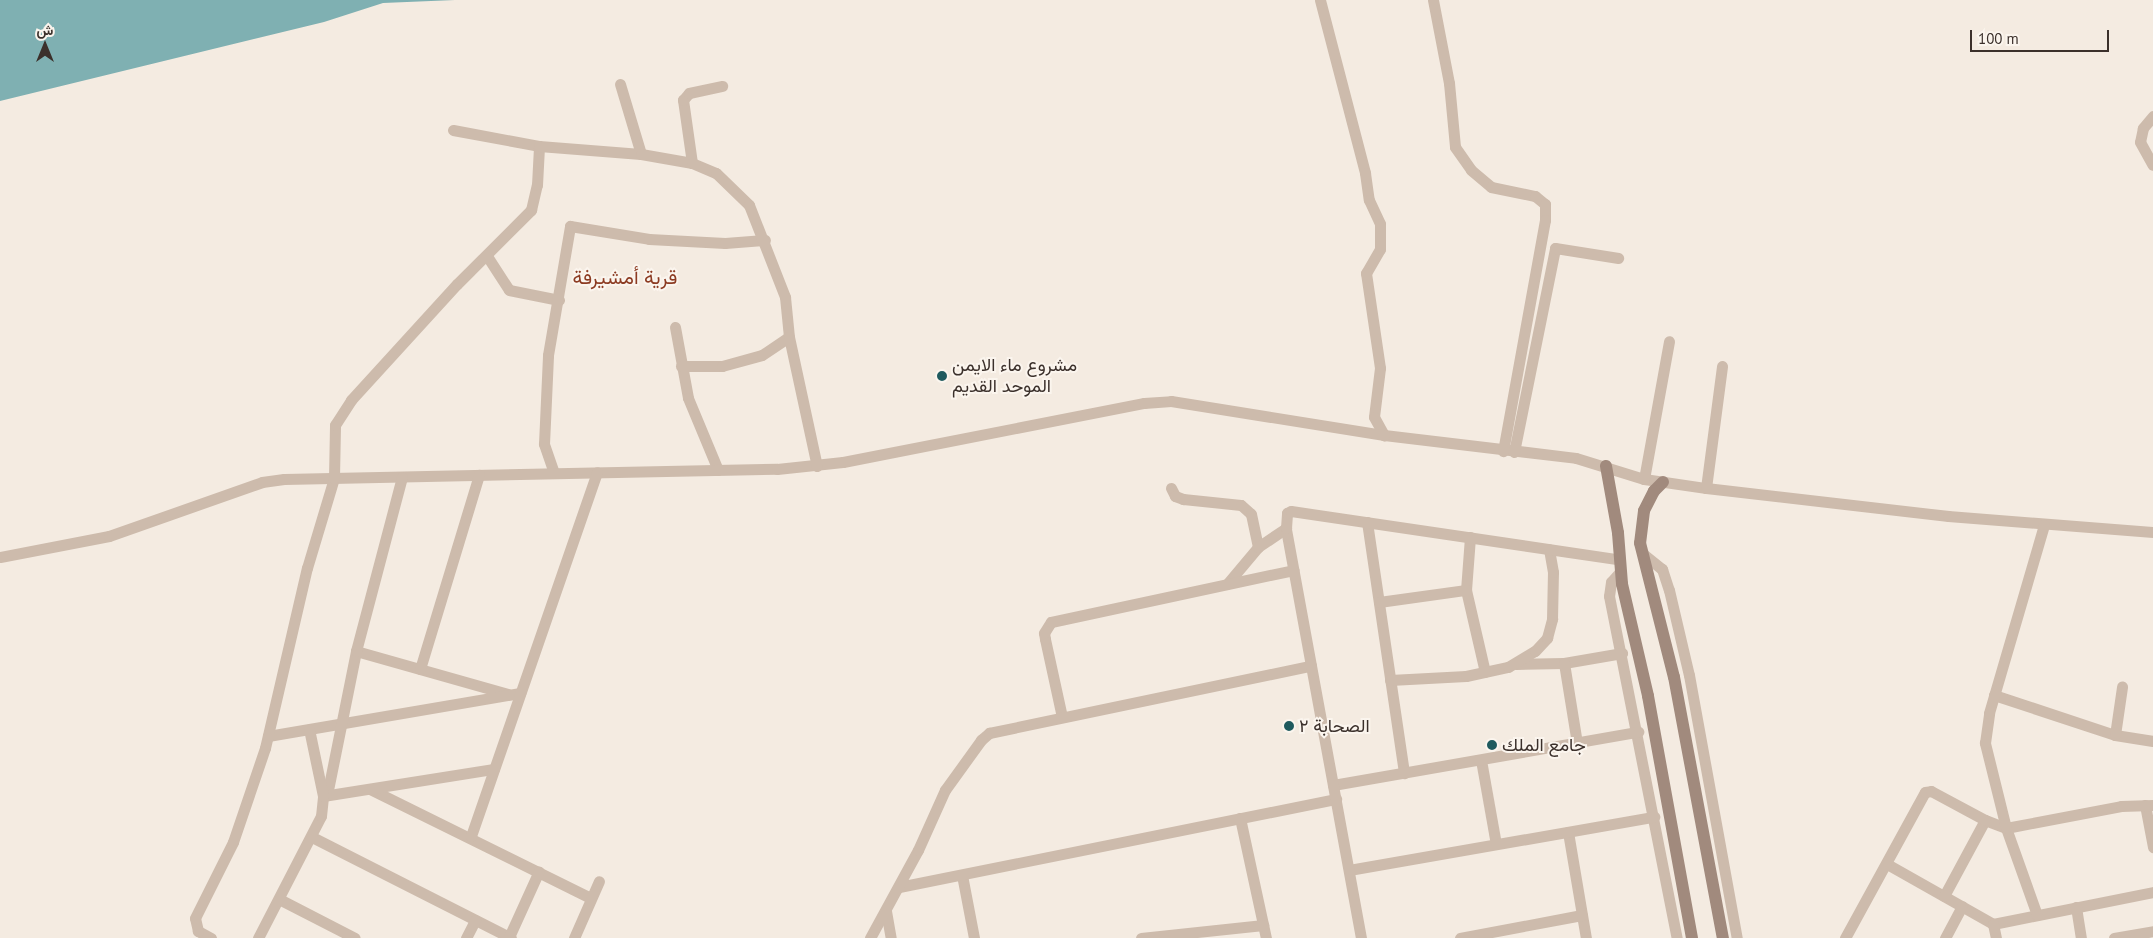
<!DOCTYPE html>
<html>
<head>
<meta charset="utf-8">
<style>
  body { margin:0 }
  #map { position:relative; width:2153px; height:938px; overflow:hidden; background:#f4ebe1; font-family:"PT Sans",Vazirmatn,sans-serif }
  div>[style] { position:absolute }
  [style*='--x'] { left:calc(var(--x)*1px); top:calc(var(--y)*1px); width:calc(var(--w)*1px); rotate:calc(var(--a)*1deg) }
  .water>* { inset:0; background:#7fb0b2 }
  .minor>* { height:11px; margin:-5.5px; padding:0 5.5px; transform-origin:5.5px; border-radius:5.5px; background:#cdbbac }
  .secondary>* { height:12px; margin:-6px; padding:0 6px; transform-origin:6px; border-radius:6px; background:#a18a7d }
  .dots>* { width:14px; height:14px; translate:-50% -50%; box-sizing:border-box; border:2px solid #fbf5ee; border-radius:50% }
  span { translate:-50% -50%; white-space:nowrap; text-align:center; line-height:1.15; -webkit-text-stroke:4px #fbf5ee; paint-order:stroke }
  .poi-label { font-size:18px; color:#3b302b }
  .left { translate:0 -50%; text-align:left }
  .quarter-label { font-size:20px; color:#8c3b22 }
  .north { position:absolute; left:20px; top:20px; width:50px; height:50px; -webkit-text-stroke:4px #fbf5ee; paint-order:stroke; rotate:0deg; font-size:14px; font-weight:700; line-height:20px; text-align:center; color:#3b302b }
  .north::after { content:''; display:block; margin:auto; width:18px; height:22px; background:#3b302b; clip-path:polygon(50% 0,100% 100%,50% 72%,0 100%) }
  .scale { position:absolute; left:1970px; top:30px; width:139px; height:22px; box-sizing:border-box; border:2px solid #3b302b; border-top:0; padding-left:6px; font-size:15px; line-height:18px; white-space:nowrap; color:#3b302b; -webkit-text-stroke:4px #fbf5ee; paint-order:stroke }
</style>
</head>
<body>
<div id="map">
  <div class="water">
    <div style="clip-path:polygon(0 0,455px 0,383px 3px,324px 22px,0 101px)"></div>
  </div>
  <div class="minor">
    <div style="--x:1320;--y:0;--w:179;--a:75.4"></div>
    <div style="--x:1365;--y:173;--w:27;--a:82"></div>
    <div style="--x:1369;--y:200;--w:26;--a:65"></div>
    <div style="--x:1380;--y:224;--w:25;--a:90"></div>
    <div style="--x:1380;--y:249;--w:28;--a:120"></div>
    <div style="--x:1366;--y:273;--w:96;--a:81.6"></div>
    <div style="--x:1380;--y:368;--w:49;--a:97"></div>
    <div style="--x:1374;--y:417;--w:21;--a:61"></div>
    <div style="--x:1384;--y:435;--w:193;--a:6.8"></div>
    <div style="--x:1576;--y:458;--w:71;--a:17.2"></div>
    <div style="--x:1644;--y:479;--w:63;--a:8.3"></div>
    <div style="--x:1706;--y:488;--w:244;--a:6.6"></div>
    <div style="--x:1948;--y:516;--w:206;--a:4.5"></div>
    <div style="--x:1433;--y:0;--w:85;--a:79.1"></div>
    <div style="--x:1449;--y:83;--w:64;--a:84.6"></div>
    <div style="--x:1455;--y:147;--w:28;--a:55"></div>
    <div style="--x:1471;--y:170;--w:26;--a:40"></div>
    <div style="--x:1491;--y:187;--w:45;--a:11.6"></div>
    <div style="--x:1535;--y:196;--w:13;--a:39"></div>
    <div style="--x:1545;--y:204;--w:16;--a:90"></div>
    <div style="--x:1545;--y:220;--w:235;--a:100.3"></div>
    <div style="--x:620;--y:84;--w:73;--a:73.3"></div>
    <div style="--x:2153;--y:116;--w:16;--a:130"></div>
    <div style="--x:2143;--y:128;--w:14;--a:102"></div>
    <div style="--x:2140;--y:142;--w:26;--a:61"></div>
    <div style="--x:453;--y:130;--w:87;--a:10.5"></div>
    <div style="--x:692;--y:163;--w:64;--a:-98.1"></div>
    <div style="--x:683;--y:100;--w:9;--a:-49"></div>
    <div style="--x:689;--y:93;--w:34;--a:-12"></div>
    <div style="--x:487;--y:256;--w:40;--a:57.1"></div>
    <div style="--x:509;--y:290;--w:51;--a:11.3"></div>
    <div style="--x:675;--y:327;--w:72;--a:79.6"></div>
    <div style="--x:688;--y:398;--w:78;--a:67.4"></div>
    <div style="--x:681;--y:366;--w:41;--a:0"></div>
    <div style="--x:722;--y:366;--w:41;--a:-15.4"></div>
    <div style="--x:762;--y:355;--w:32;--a:-34"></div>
    <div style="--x:1514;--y:452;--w:208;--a:-78.6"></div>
    <div style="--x:1555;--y:248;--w:64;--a:9"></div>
    <div style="--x:554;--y:473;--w:31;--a:-109"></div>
    <div style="--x:544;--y:444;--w:89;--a:-87.4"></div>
    <div style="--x:548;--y:355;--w:131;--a:-80.3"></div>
    <div style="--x:570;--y:226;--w:80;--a:9.3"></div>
    <div style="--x:649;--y:239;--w:76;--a:3"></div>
    <div style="--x:725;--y:243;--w:40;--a:-4.3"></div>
    <div style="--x:1644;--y:479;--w:140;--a:-79.7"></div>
    <div style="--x:1171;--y:488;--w:9;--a:63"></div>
    <div style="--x:1175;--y:496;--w:9;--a:21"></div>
    <div style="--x:1183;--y:499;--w:58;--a:5.9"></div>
    <div style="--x:1241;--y:505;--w:13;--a:42"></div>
    <div style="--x:1251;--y:514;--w:34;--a:78"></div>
    <div style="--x:1706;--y:488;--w:123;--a:-82.5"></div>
    <div style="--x:1367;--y:522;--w:254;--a:81.6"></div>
    <div style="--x:1470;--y:537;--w:53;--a:94.3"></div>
    <div style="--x:1466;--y:590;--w:84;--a:77"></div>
    <div style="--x:1642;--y:553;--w:26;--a:39"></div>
    <div style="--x:1662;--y:569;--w:22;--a:72"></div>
    <div style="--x:1669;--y:590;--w:87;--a:76.8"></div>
    <div style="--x:1689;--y:675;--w:267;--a:79.7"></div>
    <div style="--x:0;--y:557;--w:111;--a:-10.9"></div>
    <div style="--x:109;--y:536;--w:162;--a:-19.4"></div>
    <div style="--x:262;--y:482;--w:22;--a:-8"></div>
    <div style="--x:284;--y:479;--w:493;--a:-1.2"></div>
    <div style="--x:777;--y:469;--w:66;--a:-6.1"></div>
    <div style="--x:843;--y:462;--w:307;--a:-11.1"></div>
    <div style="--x:1144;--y:403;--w:27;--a:-4"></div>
    <div style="--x:1171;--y:401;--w:216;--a:9.1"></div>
    <div style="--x:1620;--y:572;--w:13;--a:132"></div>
    <div style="--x:1611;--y:582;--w:14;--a:98"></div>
    <div style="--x:1609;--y:596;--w:349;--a:78.8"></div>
    <div style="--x:1227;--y:584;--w:48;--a:-50"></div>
    <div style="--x:1258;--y:547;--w:34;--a:-34"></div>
    <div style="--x:1379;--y:602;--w:88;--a:-7.9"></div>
    <div style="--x:356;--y:651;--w:158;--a:15.8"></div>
    <div style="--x:1564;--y:663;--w:59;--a:-9.8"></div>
    <div style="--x:1516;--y:664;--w:48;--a:-1.2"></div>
    <div style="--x:1564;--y:663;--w:81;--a:80.8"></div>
    <div style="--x:420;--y:669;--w:203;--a:-73.1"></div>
    <div style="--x:1390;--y:680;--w:76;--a:-3"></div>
    <div style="--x:1466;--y:676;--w:43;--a:-12.1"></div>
    <div style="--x:1508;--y:667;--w:31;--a:-31"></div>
    <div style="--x:1535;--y:651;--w:18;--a:-47"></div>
    <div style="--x:1547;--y:638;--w:20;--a:-75"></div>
    <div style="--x:1552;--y:619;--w:47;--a:-88.8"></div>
    <div style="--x:1553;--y:572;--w:23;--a:-100"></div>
    <div style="--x:1994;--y:695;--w:127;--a:18.3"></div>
    <div style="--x:2115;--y:735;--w:38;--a:9"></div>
    <div style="--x:1062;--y:717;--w:80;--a:-102.3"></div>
    <div style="--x:1045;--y:639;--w:6;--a:-99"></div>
    <div style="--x:1044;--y:633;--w:13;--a:-58"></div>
    <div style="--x:1051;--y:622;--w:248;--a:-12.1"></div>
    <div style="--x:2115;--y:735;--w:49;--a:-81.7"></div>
    <div style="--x:268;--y:736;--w:256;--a:-9.7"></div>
    <div style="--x:1481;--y:760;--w:85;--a:79.9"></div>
    <div style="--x:1333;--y:785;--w:310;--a:-9.9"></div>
    <div style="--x:370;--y:789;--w:246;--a:26.3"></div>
    <div style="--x:327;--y:795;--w:147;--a:-78.6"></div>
    <div style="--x:356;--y:651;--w:180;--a:-75.2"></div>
    <div style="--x:323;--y:796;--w:173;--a:-9"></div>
    <div style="--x:2145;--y:805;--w:43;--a:79.2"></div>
    <div style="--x:1240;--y:818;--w:123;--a:77.8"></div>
    <div style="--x:1568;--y:832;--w:108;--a:80.4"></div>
    <div style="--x:471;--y:836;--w:385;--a:-70.9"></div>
    <div style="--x:312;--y:837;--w:223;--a:26.9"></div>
    <div style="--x:1887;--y:864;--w:122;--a:29.5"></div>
    <div style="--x:1993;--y:924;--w:163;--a:-11.3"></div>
    <div style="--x:1349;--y:870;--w:310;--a:-9.9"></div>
    <div style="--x:962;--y:875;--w:64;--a:79.2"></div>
    <div style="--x:899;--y:887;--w:446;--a:-11.4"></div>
    <div style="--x:1944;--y:896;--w:86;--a:-61.7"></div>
    <div style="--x:1985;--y:820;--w:22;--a:21"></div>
    <div style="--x:2006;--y:828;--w:117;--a:-10.8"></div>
    <div style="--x:2121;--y:806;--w:32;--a:-2"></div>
    <div style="--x:279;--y:899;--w:85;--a:27.2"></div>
    <div style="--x:2076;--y:907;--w:31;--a:81"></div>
    <div style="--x:886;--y:911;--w:27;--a:80"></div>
    <div style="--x:2037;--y:915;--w:92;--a:-109.6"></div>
    <div style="--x:2006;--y:828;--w:88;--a:-103.9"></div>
    <div style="--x:1985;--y:743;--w:30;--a:-82"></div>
    <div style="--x:1989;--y:713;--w:196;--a:-73.7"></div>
    <div style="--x:1993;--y:924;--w:14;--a:78"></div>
    <div style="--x:509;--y:937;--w:72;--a:-65.6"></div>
    <div style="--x:211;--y:938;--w:15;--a:-152"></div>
    <div style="--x:198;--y:931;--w:13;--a:-103"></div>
    <div style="--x:195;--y:918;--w:85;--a:-63.4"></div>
    <div style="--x:233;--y:842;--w:99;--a:-71.2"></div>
    <div style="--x:265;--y:748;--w:185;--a:-76.9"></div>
    <div style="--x:307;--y:568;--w:94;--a:-73.3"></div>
    <div style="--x:334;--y:478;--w:53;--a:-88.9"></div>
    <div style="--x:335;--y:425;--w:30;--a:-57"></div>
    <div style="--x:351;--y:400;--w:157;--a:-47.6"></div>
    <div style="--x:457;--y:284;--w:105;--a:-45"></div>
    <div style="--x:531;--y:210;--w:26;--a:-77"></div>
    <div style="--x:537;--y:185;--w:39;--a:-87"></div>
    <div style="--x:539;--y:146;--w:102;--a:4.5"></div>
    <div style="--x:641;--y:154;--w:52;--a:10"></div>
    <div style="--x:692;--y:163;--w:26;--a:23"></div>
    <div style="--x:716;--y:173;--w:46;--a:44.1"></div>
    <div style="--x:749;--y:205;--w:99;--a:68.6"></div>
    <div style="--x:785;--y:297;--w:40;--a:84.3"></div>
    <div style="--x:789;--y:337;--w:132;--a:77.8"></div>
    <div style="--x:258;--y:938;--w:137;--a:-62.7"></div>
    <div style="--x:321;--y:816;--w:20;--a:-84"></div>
    <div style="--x:323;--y:796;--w:68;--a:-101.8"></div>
    <div style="--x:466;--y:938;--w:20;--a:-63"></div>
    <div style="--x:574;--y:938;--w:62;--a:-66.3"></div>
    <div style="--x:870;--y:938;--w:100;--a:-61.4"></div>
    <div style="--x:918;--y:850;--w:66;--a:-65.8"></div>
    <div style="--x:945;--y:790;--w:62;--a:-54.2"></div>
    <div style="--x:981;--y:740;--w:11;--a:-41"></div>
    <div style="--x:989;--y:733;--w:329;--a:-11.8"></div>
    <div style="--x:1141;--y:938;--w:123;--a:-6.1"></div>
    <div style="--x:1361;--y:938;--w:417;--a:-100.4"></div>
    <div style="--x:1286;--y:528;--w:15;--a:-86"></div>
    <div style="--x:1287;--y:513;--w:4;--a:-27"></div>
    <div style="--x:1291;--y:511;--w:331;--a:8.4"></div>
    <div style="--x:1460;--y:938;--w:124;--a:-10.7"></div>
    <div style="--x:1845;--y:938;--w:166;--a:-61.3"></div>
    <div style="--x:1925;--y:792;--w:6;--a:-9"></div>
    <div style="--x:1931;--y:791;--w:61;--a:28.2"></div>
    <div style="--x:1945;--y:938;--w:36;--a:-62"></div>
    <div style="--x:2114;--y:938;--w:40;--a:-10"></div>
  </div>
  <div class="secondary">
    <div style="--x:1606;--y:466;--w:68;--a:79.8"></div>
    <div style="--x:1618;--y:533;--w:51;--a:85.5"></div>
    <div style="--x:1622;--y:584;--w:115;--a:76.9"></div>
    <div style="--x:1648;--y:696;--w:246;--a:79.7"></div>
    <div style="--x:1663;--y:482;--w:13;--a:135"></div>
    <div style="--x:1654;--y:491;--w:22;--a:117"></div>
    <div style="--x:1644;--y:511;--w:32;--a:97"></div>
    <div style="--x:1640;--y:543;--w:138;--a:75.8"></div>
    <div style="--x:1674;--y:677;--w:266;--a:79.4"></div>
  </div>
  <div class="dots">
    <div style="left:942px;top:376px;background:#1f5a5e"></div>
    <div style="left:1289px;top:726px;background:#1f5a5e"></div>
    <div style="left:1492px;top:745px;background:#1f5a5e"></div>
  </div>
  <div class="poi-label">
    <span class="left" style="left:952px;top:376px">مشروع ماء الايمن<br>الموحد القديم</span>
    <span class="left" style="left:1299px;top:726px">الصحابة ٢</span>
    <span class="left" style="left:1502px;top:745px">جامع الملك</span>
  </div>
  <div class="quarter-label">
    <span style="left:625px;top:277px">قرية أمشيرفة</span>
  </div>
  <div class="north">ش</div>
  <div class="scale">100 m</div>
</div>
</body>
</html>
